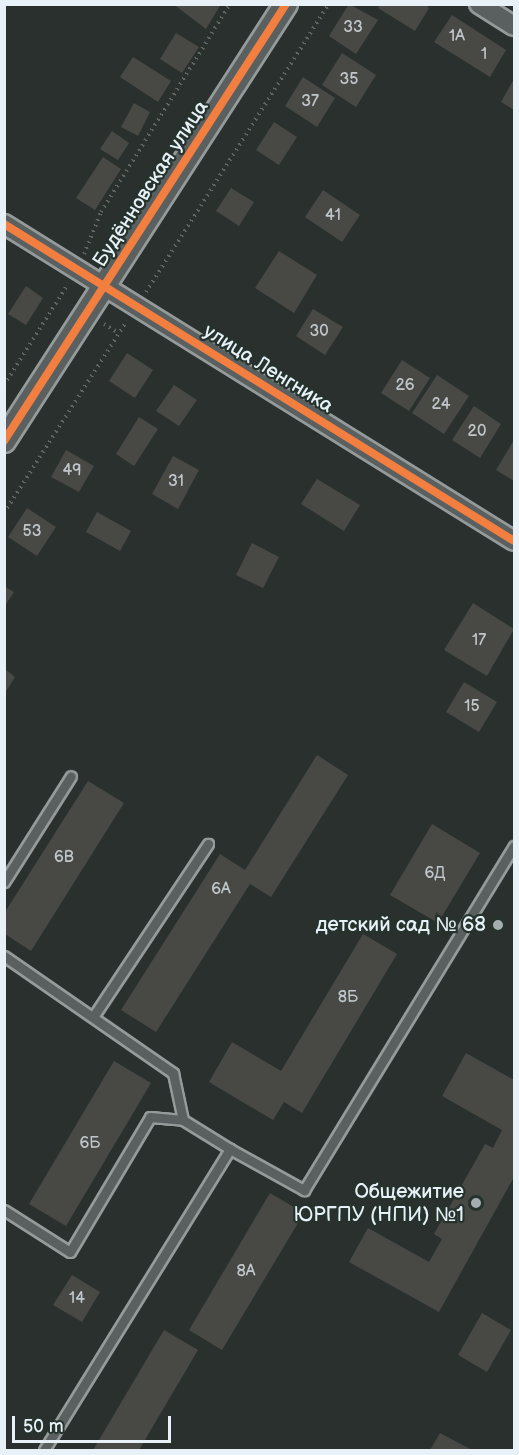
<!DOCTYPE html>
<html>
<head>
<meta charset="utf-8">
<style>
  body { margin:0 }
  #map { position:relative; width:519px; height:1455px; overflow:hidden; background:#29302d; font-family:"Balsamiq Sans",sans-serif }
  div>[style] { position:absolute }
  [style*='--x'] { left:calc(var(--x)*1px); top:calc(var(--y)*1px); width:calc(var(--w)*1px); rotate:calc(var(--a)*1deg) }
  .building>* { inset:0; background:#484945 }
  .path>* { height:4px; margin-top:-2px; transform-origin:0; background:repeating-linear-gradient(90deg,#626665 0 1.5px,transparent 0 6px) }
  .roads { filter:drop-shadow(2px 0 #959a9a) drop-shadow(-2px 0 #959a9a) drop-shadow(0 2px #959a9a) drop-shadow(0 -2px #959a9a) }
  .service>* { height:9px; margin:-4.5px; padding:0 4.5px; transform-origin:4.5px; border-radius:4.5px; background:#5a6060 }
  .minor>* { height:18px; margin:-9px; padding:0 9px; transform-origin:9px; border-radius:9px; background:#5a6060 }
  .tertiary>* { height:22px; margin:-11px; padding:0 11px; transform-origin:11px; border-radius:11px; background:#5a6060 }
  .cycleway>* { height:8px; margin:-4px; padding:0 4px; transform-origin:4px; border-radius:4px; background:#f27e40 }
  .dots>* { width:16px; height:16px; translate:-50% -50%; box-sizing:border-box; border:3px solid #26332d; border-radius:50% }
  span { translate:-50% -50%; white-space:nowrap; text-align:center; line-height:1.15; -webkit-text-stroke:4.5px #26332d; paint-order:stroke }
  .number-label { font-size:16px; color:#c0c7cb }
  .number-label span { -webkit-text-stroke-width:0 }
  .street-label { font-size:20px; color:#e8f1f8 }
  .poi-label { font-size:20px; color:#e8f1f8 }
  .right { translate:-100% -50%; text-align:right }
  .frame { position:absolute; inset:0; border:6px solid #e8f1f8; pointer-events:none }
  .scale { position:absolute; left:12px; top:1416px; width:159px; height:27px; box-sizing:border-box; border:3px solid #e8f1f8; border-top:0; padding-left:8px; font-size:18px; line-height:21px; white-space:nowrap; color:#e8f1f8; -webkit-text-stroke:4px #26332d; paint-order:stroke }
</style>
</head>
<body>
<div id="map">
  <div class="building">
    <div style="clip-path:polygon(173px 4px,221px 4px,206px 29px)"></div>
    <div style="clip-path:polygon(349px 4px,378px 20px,356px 54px,329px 36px)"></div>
    <div style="clip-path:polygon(380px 4px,425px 4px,429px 8px,415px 31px,378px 8px)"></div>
    <div style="clip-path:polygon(452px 15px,506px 50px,490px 77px,434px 42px)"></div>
    <div style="clip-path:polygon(176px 33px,199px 47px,182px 73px,160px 59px)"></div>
    <div style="clip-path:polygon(342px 53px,376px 75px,356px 107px,322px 85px)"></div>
    <div style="clip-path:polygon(133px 57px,171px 81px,158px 102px,120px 77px)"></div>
    <div style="clip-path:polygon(303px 77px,335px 98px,317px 127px,285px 106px)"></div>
    <div style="clip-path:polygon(514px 79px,514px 110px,501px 102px)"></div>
    <div style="clip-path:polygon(134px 103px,150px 112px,138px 136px,121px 127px)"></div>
    <div style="clip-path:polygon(274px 122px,297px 137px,279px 165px,256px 150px)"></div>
    <div style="clip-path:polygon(112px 131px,129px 143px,118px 160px,100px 149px)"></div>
    <div style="clip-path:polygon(103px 157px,121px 169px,95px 210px,76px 198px)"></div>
    <div style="clip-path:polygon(231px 188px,254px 202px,239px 226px,216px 211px)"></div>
    <div style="clip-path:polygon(323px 190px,360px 215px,342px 242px,305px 217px)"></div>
    <div style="clip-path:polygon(279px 251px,317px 275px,294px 313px,255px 288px)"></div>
    <div style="clip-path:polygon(26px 286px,43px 298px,26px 325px,8px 314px)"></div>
    <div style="clip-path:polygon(313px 309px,343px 327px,325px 355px,296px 336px)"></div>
    <div style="clip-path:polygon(127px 353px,153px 370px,135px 398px,109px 381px)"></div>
    <div style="clip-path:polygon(402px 360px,430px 378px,409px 411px,381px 393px)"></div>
    <div style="clip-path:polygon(437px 375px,469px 396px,444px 434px,412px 413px)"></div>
    <div style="clip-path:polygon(174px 385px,197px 400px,179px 426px,156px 411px)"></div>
    <div style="clip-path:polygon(474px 406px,501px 424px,480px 458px,452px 440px)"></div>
    <div style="clip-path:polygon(139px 417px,158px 429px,134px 466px,116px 454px)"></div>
    <div style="clip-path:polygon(514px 440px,514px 481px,496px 470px)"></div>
    <div style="clip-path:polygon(66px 450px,94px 466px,79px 492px,51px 477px)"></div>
    <div style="clip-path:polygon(173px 456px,199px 470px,178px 509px,152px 494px)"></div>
    <div style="clip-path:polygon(317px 479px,360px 505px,344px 531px,301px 504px)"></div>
    <div style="clip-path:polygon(27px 508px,56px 527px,37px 556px,8px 537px)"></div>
    <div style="clip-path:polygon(97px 512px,131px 531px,120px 551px,86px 532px)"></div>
    <div style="clip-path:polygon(252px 543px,279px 557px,263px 588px,236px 575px)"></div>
    <div style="clip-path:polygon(4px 586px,14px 592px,4px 607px)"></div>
    <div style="clip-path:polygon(473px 603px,514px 629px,487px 676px,444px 650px)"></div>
    <div style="clip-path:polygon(5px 669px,15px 677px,5px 693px)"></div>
    <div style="clip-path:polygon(464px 682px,497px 702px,479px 732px,446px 712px)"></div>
    <div style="clip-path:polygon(317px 755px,348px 775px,271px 897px,250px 884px,156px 1032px,121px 1010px,220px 854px,245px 870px)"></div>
    <div style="clip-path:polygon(88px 781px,124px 803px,31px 951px,5px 934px,5px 912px)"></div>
    <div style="clip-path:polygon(432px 824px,480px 853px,438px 923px,390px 895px)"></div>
    <div style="clip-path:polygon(363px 934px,397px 954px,302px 1113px,284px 1102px,273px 1120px,209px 1082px,232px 1042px,281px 1071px)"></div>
    <div style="clip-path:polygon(466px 1053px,514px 1080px,514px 1177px,439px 1312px,349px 1262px,368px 1228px,429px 1262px,442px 1239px,434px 1234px,485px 1144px,493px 1148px,502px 1130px,442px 1096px)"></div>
    <div style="clip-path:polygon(114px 1061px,151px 1083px,66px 1226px,29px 1204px)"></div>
    <div style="clip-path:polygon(270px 1193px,304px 1213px,222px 1350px,189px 1330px)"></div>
    <div style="clip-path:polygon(72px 1275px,100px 1292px,82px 1322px,53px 1305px)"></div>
    <div style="clip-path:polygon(482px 1313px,511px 1330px,487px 1372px,458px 1355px)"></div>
    <div style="clip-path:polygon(164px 1330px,198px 1350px,139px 1450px,93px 1450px)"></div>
    <div style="clip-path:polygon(440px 1433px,472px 1450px,430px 1450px)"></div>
  </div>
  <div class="path">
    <div style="--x:84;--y:254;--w:45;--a:-68"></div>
    <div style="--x:101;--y:212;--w:245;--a:-58.2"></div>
    <div style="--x:146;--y:292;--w:341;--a:-57.6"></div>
    <div style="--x:104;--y:324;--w:17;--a:31"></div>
    <div style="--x:4;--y:385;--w:120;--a:-57.6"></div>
    <div style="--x:4;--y:513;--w:228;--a:-57.4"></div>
  </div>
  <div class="roads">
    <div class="service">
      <div style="--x:4;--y:882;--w:125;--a:-57.7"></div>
      <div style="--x:4;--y:956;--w:206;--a:34.7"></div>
      <div style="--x:173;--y:1073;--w:48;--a:78"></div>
      <div style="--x:183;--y:1120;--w:55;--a:31.7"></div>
      <div style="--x:93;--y:1017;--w:208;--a:-56.4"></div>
      <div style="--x:4;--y:1210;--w:78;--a:32.5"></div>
      <div style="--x:70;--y:1252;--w:157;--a:-59.3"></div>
      <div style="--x:150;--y:1117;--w:33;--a:5"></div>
      <div style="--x:44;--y:1450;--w:354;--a:-58.3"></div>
      <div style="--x:230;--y:1149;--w:85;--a:29"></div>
      <div style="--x:304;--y:1190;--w:403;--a:-58.6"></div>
    </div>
    <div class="minor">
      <div style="--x:479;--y:4;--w:41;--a:32.2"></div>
      <div style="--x:4;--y:224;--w:600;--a:31.86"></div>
    </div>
    <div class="tertiary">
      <div style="--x:4;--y:441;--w:520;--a:-57.17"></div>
    </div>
  </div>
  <div class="cycleway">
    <div style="--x:4;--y:224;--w:600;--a:31.86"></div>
    <div style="--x:4;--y:441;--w:520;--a:-57.17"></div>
  </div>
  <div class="dots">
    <div style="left:498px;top:925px;background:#a5adb1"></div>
    <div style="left:476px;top:1203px;background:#a5adb1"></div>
  </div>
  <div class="number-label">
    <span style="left:353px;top:28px">33</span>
    <span style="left:457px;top:37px">1А</span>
    <span style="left:484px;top:55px">1</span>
    <span style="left:349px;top:80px">35</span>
    <span style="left:310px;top:102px">37</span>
    <span style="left:333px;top:216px">41</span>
    <span style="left:319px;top:332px">30</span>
    <span style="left:405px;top:386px">26</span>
    <span style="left:441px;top:405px">24</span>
    <span style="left:477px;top:432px">20</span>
    <span style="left:72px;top:471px">49</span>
    <span style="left:176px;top:482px">31</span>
    <span style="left:32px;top:532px">53</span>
    <span style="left:479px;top:641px">17</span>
    <span style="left:472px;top:707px">15</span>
    <span style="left:64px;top:858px">6В</span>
    <span style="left:435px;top:874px">6Д</span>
    <span style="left:221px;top:890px">6А</span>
    <span style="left:348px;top:998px">8Б</span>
    <span style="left:90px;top:1144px">6Б</span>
    <span style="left:246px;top:1272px">8А</span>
    <span style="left:77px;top:1299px">14</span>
  </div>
  <div class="street-label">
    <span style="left:151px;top:184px;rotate:-57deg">Будённовская улица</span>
    <span style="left:268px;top:369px;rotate:32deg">улица Ленгника</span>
  </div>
  <div class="poi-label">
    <span class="right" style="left:486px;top:925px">детский сад № 68</span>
    <span class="right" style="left:464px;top:1204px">Общежитие<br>ЮРГПУ (НПИ) №1</span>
  </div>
  <div class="frame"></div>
  <div class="scale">50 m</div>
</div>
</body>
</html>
